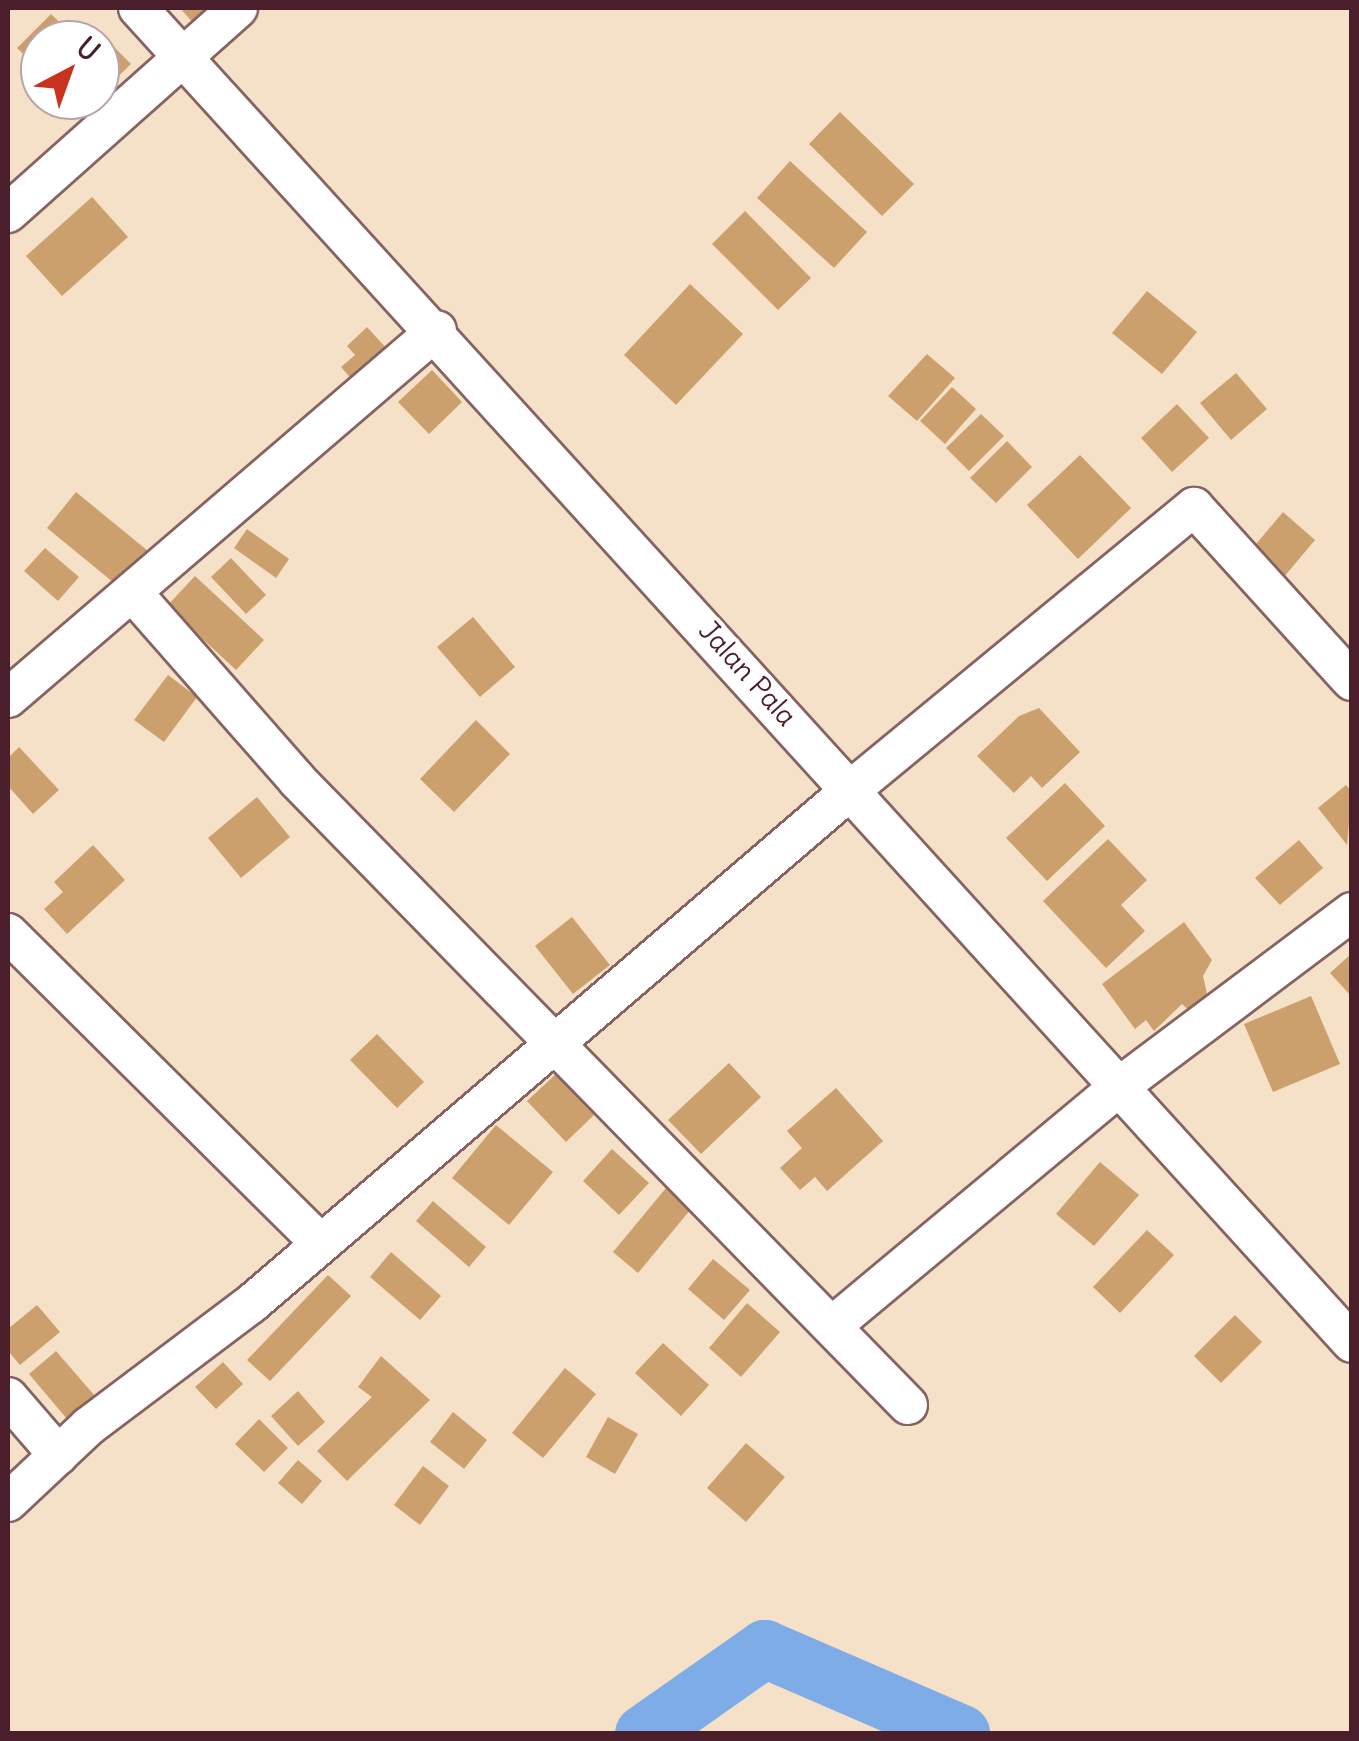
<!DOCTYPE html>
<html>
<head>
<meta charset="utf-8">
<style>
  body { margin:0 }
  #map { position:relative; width:1359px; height:1741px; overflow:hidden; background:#f5e1c8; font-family:Delius,sans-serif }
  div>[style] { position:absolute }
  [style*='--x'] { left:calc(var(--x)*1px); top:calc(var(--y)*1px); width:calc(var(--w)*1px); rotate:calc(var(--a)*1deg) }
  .river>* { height:58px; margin:-29px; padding:0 29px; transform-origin:29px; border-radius:29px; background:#7dace7 }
  .building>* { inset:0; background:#cca06c }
  .roads { filter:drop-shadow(2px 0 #866362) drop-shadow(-2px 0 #866362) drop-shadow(0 2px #866362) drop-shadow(0 -2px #866362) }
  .minor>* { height:38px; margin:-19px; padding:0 19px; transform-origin:19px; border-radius:19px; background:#fff }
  span { translate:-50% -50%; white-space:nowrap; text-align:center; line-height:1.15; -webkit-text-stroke:8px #fff; paint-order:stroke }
  .street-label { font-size:28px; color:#4a1f2b }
  .frame { position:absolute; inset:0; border:10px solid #4a1f2b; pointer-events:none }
  .north { position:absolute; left:20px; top:20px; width:100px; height:100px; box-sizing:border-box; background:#fff; border:2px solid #b7a5aa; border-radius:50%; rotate:41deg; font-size:28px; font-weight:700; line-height:40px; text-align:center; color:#4a1f2b }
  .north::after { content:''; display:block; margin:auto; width:35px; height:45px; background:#c8321e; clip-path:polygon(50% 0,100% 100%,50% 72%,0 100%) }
</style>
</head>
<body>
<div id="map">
  <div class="river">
    <div style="--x:644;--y:1734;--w:148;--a:-35.1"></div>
    <div style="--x:765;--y:1649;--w:214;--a:23.4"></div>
  </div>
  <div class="building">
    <div style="clip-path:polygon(180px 8px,207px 8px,194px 24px)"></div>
    <div style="clip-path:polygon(51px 14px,73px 35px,40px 40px,40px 70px,17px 48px)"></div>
    <div style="clip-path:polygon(107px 40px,131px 64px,100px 94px,100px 47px)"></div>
    <div style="clip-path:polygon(840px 112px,914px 184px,882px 216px,809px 144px)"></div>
    <div style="clip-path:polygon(790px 161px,867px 232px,834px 268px,757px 198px)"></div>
    <div style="clip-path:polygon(92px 197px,128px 237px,62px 296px,26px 256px)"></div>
    <div style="clip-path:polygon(745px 211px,811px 278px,778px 310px,712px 244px)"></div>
    <div style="clip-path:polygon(690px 284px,743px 334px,676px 405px,624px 355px)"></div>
    <div style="clip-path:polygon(1147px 291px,1197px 332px,1162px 374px,1112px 333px)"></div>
    <div style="clip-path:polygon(367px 327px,397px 360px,362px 391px,341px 367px,355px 355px,347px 346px)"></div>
    <div style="clip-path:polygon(927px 354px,955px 378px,917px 421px,888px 396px)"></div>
    <div style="clip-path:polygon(432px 370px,462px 402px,429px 434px,398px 402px)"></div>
    <div style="clip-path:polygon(1236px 373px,1267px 409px,1231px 440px,1200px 403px)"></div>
    <div style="clip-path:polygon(952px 387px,976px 409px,945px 444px,920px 421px)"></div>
    <div style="clip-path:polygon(1177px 404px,1209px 438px,1172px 472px,1141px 438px)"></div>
    <div style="clip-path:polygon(981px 414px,1004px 436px,969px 471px,946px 448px)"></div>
    <div style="clip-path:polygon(1007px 441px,1032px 467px,996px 503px,970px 478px)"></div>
    <div style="clip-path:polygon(1080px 455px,1131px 508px,1078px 559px,1027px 505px)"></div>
    <div style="clip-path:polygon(76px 492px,148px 551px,119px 587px,47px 528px)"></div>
    <div style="clip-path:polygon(1283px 512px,1315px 540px,1283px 578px,1251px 550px)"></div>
    <div style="clip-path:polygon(247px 529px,289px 559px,276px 578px,234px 548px)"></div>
    <div style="clip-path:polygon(45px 548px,79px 577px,58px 601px,24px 571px)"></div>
    <div style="clip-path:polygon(231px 558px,266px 595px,246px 614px,211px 577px)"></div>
    <div style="clip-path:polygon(195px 576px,264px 640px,236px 670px,167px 606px)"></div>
    <div style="clip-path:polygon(473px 617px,515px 667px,480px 697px,437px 647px)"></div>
    <div style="clip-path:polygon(168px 675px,197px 697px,164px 742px,134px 720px)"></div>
    <div style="clip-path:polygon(1039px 708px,1080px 752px,1042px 788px,1031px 776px,1014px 793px,977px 756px,1019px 716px)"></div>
    <div style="clip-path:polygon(476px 720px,510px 754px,454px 812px,420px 779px)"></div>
    <div style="clip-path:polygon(19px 747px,59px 790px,33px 814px,8px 786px,8px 758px)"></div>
    <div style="clip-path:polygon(1065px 783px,1105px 826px,1047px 881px,1006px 838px)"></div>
    <div style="clip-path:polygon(1346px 785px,1352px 792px,1347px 845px,1318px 808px)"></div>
    <div style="clip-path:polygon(257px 797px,290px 837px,241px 878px,208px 838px)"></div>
    <div style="clip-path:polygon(1108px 839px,1147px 880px,1121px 905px,1145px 931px,1106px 968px,1043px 901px)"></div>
    <div style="clip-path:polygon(1299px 840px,1323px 868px,1280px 905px,1255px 878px)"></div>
    <div style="clip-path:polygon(93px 845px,125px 880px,67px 934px,44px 909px,63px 892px,54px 882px)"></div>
    <div style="clip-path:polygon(572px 917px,610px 965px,573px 994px,535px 946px)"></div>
    <div style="clip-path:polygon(1184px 922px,1212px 960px,1203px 976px,1208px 998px,1193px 1014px,1182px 1004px,1154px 1031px,1146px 1020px,1135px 1029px,1102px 984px)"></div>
    <div style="clip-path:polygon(1352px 953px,1352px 997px,1330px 973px)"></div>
    <div style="clip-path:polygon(1311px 996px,1340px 1064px,1273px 1092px,1244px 1024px)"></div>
    <div style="clip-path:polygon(377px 1034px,424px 1082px,397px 1108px,350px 1060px)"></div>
    <div style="clip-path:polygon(729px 1063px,761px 1097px,701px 1154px,668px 1120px)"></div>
    <div style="clip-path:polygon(558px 1072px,596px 1113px,566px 1142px,527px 1101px)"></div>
    <div style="clip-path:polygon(836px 1088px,883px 1141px,827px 1191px,815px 1177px,800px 1190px,780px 1168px,802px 1148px,787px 1131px)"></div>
    <div style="clip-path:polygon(496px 1125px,553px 1172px,509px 1225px,452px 1178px)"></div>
    <div style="clip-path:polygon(612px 1149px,649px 1183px,619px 1215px,583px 1181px)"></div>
    <div style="clip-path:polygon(1100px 1162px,1139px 1195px,1094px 1246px,1056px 1214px)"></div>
    <div style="clip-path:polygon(666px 1188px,691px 1209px,638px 1273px,613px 1252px)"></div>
    <div style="clip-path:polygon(433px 1201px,486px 1247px,469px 1267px,416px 1221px)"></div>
    <div style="clip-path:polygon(1147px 1230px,1174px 1255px,1120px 1313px,1093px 1287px)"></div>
    <div style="clip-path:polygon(391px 1252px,441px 1296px,420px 1320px,370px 1277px)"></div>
    <div style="clip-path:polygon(713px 1259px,750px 1290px,724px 1320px,688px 1289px)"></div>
    <div style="clip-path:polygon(328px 1275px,351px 1296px,270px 1381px,247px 1360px)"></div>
    <div style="clip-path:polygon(747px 1303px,780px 1332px,741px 1377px,709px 1348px)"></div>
    <div style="clip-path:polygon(37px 1305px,60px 1332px,20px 1365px,8px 1351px,8px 1329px)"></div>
    <div style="clip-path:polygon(1235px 1315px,1262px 1342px,1221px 1383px,1194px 1356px)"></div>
    <div style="clip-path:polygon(663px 1343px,709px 1385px,681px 1416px,635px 1373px)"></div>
    <div style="clip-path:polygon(56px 1351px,95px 1396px,67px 1419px,29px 1374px)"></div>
    <div style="clip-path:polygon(381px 1356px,430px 1400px,347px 1481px,317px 1451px,372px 1397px,358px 1387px)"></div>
    <div style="clip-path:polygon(223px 1362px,243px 1384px,216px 1409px,195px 1387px)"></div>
    <div style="clip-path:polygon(565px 1368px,596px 1394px,543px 1458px,512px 1433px)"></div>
    <div style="clip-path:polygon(298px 1391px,325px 1422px,298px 1446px,271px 1416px)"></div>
    <div style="clip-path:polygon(453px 1412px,487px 1440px,464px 1469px,430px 1442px)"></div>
    <div style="clip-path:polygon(608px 1417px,638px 1434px,615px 1474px,586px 1457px)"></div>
    <div style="clip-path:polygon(259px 1419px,288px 1448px,264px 1472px,235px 1444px)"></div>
    <div style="clip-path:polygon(746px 1443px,785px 1477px,746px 1522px,707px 1488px)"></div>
    <div style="clip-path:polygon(298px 1460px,322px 1481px,302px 1504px,278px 1483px)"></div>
    <div style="clip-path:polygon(423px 1466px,449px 1486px,420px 1525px,394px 1505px)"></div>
  </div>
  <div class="roads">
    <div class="minor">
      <div style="--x:138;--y:8;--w:1804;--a:47.72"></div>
      <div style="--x:8;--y:213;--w:308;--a:-41.7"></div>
      <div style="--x:133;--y:593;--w:249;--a:48.7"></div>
      <div style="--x:297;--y:780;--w:874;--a:45.65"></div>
      <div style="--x:8;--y:698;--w:565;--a:-40.62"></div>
      <div style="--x:8;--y:933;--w:437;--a:44.8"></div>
      <div style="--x:832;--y:1326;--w:375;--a:-39.8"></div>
      <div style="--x:1120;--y:1086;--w:290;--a:-36.9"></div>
      <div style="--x:8;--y:1397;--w:77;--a:49.2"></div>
      <div style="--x:8;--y:1502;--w:111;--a:-43.2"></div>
      <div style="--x:89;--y:1426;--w:203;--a:-37"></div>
      <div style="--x:251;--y:1304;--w:793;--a:-40.6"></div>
      <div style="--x:853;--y:788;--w:442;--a:-39.5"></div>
      <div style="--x:1194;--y:507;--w:235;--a:47.8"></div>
    </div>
  </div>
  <div class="street-label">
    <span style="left:748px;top:673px;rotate:48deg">Jalan Pala</span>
  </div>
  <div class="frame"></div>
  <div class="north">U</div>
</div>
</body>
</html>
